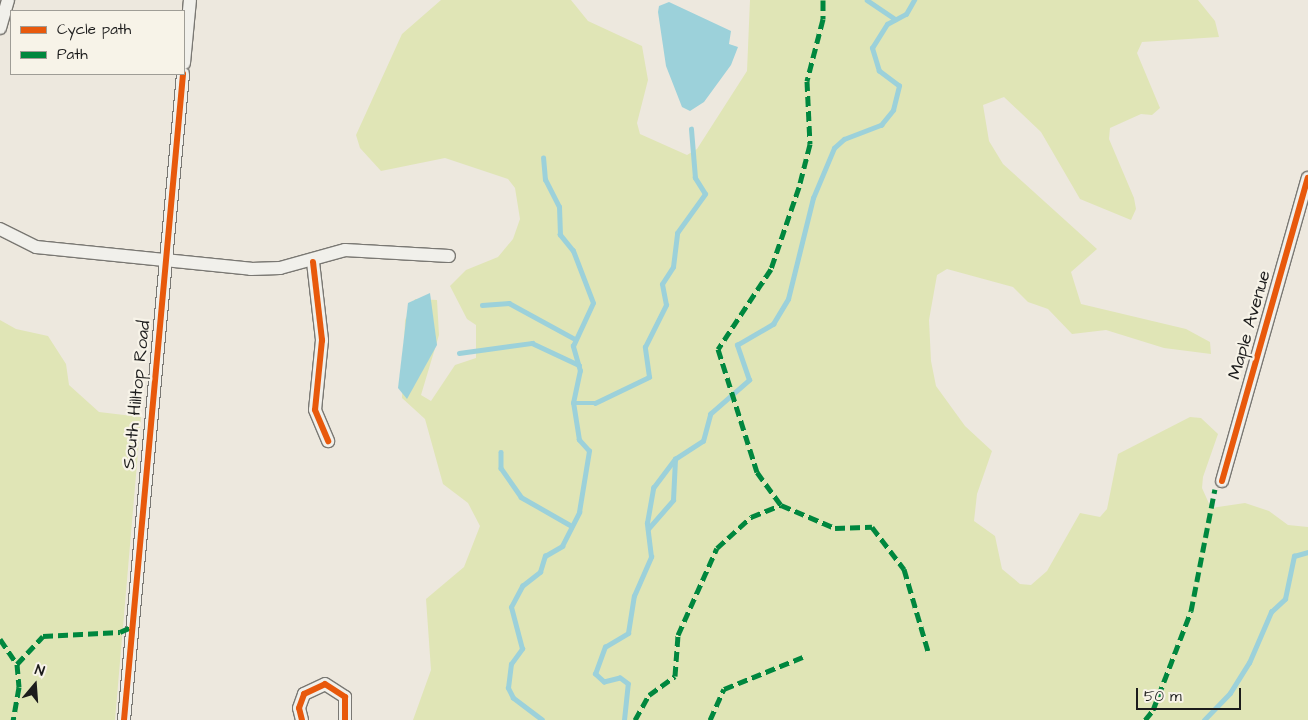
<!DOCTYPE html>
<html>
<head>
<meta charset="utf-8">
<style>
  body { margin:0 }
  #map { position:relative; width:1308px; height:720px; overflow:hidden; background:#ede8de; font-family:"Architects Daughter",sans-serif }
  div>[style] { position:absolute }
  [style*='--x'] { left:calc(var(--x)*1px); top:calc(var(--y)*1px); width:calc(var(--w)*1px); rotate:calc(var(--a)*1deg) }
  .green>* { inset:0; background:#e0e5b6 }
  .water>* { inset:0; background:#9cd1da }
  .stream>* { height:4.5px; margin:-2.25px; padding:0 2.25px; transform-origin:2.25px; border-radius:2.25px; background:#9cd1da }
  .roads { filter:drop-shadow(1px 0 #7a7873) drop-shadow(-1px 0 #7a7873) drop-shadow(0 1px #7a7873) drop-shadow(0 -1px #7a7873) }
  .street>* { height:12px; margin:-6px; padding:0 6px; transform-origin:6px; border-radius:6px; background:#f1f0eb }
  .quiet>* { height:5px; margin-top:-2.5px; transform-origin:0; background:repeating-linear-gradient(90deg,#00873e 0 10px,transparent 0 15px) }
  .cycleway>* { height:6px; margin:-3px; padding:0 3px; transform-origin:3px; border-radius:3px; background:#e8590c }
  span { translate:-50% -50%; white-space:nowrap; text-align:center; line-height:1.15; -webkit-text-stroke:4.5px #f7f3e8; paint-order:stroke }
  .street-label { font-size:18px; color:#1c1c1c }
  .legend { position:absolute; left:10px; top:10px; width:175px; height:65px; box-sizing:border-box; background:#f7f3e8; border:1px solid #9f9d96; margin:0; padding:6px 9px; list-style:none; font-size:15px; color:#1c1c1c }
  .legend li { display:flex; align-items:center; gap:10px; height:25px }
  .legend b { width:25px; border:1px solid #9f9d96 }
  .north { position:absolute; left:10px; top:660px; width:50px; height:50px; -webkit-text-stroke:4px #f7f3e8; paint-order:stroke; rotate:18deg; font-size:14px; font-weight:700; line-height:20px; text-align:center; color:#1c1c1c }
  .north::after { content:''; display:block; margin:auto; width:18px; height:22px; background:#1c1c1c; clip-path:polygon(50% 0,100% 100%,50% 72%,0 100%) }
  .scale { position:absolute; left:1136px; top:688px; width:105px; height:22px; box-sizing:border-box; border:2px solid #1c1c1c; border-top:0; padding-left:6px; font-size:15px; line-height:18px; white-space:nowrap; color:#1c1c1c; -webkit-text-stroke:4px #f7f3e8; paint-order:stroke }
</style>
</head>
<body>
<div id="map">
  <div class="green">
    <div style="clip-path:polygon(441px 0,571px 0,588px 21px,642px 46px,648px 80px,637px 123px,640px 134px,687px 155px,697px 149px,747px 71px,750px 0,1198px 0,1215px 21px,1219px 37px,1142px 42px,1137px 53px,1160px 108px,1152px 115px,1141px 114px,1110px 128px,1109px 139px,1134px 198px,1136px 209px,1131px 220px,1080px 199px,1041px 132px,1004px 97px,983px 105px,989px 141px,1003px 164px,1097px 249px,1071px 272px,1081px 304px,1186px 329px,1210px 342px,1211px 354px,1164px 348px,1106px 330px,1072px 334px,1048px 309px,1028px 302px,1013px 287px,947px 269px,937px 275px,929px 320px,931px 361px,936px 386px,965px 426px,992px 451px,977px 494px,974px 521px,995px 536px,1002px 569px,1020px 584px,1031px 585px,1047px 571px,1080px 513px,1100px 517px,1107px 509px,1118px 454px,1190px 417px,1201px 418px,1218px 434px,1203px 477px,1202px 488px,1211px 508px,1245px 503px,1269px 511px,1288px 525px,1308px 527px,1308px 720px,413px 720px,431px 670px,426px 599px,464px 567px,480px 526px,468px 503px,443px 484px,425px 419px,402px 398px,405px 320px,415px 299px,437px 300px,439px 335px,421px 395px,431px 401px,455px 365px,476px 358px,476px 325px,467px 319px,450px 286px,466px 270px,498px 257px,513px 239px,520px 219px,515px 188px,508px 179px,445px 158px,381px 171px,360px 148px,356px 135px,402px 34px)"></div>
    <div style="clip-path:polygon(0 320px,16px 329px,48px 336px,66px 364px,69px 385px,99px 412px,141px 417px,115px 720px,0 720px)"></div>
  </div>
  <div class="water">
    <div style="clip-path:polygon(669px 2px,731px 31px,729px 44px,738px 47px,731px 65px,704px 102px,690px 111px,682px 107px,666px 66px,658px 12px,659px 6px)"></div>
    <div style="clip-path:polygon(430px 293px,437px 345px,407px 399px,398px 388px,408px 303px)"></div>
  </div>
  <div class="stream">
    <div style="--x:867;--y:0;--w:34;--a:34"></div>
    <div style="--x:482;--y:305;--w:27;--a:-4"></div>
    <div style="--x:509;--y:303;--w:75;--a:28.6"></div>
    <div style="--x:459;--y:353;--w:74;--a:-7.8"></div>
    <div style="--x:532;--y:343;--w:52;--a:25.1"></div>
    <div style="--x:573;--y:403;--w:22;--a:0"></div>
    <div style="--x:595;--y:403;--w:60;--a:-25.7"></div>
    <div style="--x:649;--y:377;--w:30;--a:-98"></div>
    <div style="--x:645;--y:347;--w:47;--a:-63.4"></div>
    <div style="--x:666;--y:305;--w:21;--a:-101"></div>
    <div style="--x:662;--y:284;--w:20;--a:-57"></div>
    <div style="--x:673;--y:267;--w:34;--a:-83"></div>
    <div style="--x:677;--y:233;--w:48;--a:-54.3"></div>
    <div style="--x:705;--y:194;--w:19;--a:-122"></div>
    <div style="--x:695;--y:178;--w:49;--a:-94.7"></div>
    <div style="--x:501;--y:452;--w:16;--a:90"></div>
    <div style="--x:501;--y:468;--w:35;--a:55"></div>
    <div style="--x:521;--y:497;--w:56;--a:29.7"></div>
    <div style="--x:648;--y:529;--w:38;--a:-49"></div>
    <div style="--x:673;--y:500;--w:41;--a:-87.2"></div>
    <div style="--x:542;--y:720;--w:36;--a:-143"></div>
    <div style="--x:513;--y:698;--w:11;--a:-117"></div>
    <div style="--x:508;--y:688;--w:24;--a:-83"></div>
    <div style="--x:511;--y:664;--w:19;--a:-54"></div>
    <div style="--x:522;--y:649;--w:43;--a:-104.7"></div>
    <div style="--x:511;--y:607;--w:24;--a:-62"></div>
    <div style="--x:522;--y:586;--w:23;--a:-38"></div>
    <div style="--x:540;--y:572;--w:17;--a:-73"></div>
    <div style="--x:545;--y:556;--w:20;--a:-30"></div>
    <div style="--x:562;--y:546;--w:38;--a:-63"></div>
    <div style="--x:579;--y:512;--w:62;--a:-80.7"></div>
    <div style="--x:589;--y:451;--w:15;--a:-132"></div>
    <div style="--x:579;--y:440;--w:37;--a:-99"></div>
    <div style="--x:573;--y:403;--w:33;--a:-78"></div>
    <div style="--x:580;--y:371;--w:26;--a:-106"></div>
    <div style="--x:573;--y:346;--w:47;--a:-65.1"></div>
    <div style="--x:593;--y:303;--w:56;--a:-111"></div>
    <div style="--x:573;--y:251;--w:21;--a:-129"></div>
    <div style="--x:560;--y:235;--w:28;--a:-92"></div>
    <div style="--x:559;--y:207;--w:30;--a:-117"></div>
    <div style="--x:545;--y:180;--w:22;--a:-95"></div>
    <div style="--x:624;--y:720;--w:36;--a:-84"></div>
    <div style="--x:628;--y:684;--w:10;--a:-143"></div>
    <div style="--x:620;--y:678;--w:16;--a:166"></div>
    <div style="--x:604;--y:682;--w:12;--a:-138"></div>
    <div style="--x:595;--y:674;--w:29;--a:-70"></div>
    <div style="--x:605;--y:647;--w:27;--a:-31"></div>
    <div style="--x:628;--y:633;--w:37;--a:-81"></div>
    <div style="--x:634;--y:596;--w:43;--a:-66.4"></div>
    <div style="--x:651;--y:557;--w:34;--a:-97"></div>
    <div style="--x:647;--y:523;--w:36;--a:-80"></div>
    <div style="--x:653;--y:488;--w:36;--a:-53"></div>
    <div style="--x:675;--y:459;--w:33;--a:-33"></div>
    <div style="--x:703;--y:441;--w:28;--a:-75"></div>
    <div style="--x:710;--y:414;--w:52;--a:-41.1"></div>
    <div style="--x:749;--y:380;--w:37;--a:-109"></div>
    <div style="--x:737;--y:345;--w:42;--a:-30.3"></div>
    <div style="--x:773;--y:324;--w:29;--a:-59"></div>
    <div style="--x:788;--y:299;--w:104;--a:-76.1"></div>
    <div style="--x:813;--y:198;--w:54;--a:-67.2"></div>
    <div style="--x:834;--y:148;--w:13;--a:-42"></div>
    <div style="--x:844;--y:139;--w:40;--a:-21"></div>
    <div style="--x:881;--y:125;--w:19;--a:-51"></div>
    <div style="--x:893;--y:110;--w:25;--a:-76"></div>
    <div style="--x:899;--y:86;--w:25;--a:-143"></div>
    <div style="--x:879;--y:71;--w:24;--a:-107"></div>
    <div style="--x:872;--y:48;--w:28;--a:-58"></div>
    <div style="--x:887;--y:24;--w:21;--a:-28"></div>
    <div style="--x:906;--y:14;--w:16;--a:-60"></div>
    <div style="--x:1204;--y:720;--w:37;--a:-46"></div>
    <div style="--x:1230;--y:693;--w:36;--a:-58"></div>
    <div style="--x:1249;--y:663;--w:56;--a:-66.7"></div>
    <div style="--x:1271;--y:612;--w:19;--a:-43"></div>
    <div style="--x:1285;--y:599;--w:44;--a:-78.2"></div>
    <div style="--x:1294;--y:556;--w:15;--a:-16"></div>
  </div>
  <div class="roads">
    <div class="street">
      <div style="--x:0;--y:28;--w:29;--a:-74"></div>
      <div style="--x:184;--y:63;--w:63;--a:-84.6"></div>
      <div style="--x:0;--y:229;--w:40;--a:26.6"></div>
      <div style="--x:36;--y:247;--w:216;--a:5.8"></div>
      <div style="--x:251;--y:269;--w:29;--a:-2"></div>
      <div style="--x:280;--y:268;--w:67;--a:-15.5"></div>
      <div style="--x:345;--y:250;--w:104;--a:3.3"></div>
      <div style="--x:313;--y:262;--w:79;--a:83.4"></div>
      <div style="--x:322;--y:340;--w:70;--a:95.7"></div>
      <div style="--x:315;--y:410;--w:34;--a:67"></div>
      <div style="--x:1222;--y:481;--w:315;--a:-74.2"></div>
      <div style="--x:124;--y:720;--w:649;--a:-84.78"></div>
      <div style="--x:302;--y:720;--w:12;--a:-104"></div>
      <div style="--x:299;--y:708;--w:15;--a:-70"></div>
      <div style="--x:304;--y:694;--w:23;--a:-25"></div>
      <div style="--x:325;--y:684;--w:24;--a:33"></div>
      <div style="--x:345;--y:697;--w:23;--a:90"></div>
    </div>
  </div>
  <div class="quiet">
    <div style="--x:823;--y:0;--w:19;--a:90"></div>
    <div style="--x:823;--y:19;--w:64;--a:104.5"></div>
    <div style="--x:807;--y:81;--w:63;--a:87.3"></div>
    <div style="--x:810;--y:144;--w:44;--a:104.3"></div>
    <div style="--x:799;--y:187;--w:87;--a:108.9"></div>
    <div style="--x:771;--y:269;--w:96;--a:123.5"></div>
    <div style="--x:718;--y:349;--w:129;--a:72.4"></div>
    <div style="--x:757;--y:472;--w:41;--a:54"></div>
    <div style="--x:781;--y:505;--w:59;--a:23.1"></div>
    <div style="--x:835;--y:528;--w:37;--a:-2"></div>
    <div style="--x:872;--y:527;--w:53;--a:52.7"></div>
    <div style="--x:904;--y:569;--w:85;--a:73.7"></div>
    <div style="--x:0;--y:639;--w:30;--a:56"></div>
    <div style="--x:17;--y:664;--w:23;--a:85"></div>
    <div style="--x:19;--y:687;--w:34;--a:100"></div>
    <div style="--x:17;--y:664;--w:38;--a:-47"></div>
    <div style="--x:43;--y:636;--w:77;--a:-3"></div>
    <div style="--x:120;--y:632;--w:12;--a:-24"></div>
    <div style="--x:635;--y:720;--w:29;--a:-61"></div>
    <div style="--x:649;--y:695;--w:32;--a:-36"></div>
    <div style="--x:675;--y:676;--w:41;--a:-85.8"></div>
    <div style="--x:678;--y:635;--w:95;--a:-65.9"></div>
    <div style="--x:717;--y:548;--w:46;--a:-42.4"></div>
    <div style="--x:751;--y:517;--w:32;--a:-22"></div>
    <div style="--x:710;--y:720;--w:34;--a:-66"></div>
    <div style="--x:724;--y:689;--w:85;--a:-22.1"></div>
    <div style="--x:1145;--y:720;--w:13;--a:-51"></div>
    <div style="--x:1153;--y:710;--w:106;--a:-69"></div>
    <div style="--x:1191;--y:611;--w:124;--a:-78.9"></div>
  </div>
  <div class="cycleway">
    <div style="--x:313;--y:262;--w:79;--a:83.4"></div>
    <div style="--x:322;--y:340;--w:70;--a:95.7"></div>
    <div style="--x:315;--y:410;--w:34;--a:67"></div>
    <div style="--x:1222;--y:481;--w:315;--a:-74.2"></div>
    <div style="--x:124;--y:720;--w:649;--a:-84.78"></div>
    <div style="--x:302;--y:720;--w:12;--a:-104"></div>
    <div style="--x:299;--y:708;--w:15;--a:-70"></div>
    <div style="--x:304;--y:694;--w:23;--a:-25"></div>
    <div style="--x:325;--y:684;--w:24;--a:33"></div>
    <div style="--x:345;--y:697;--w:23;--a:90"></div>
  </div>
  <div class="street-label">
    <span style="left:1250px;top:325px;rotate:-74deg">Maple Avenue</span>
    <span style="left:137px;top:395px;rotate:-84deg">South Hilltop Road</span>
  </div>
  <ul class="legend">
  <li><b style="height:6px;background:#e8590c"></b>Cycle path</li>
  <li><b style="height:6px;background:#00873e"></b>Path</li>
  </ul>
  <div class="north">N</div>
  <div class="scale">50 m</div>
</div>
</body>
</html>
